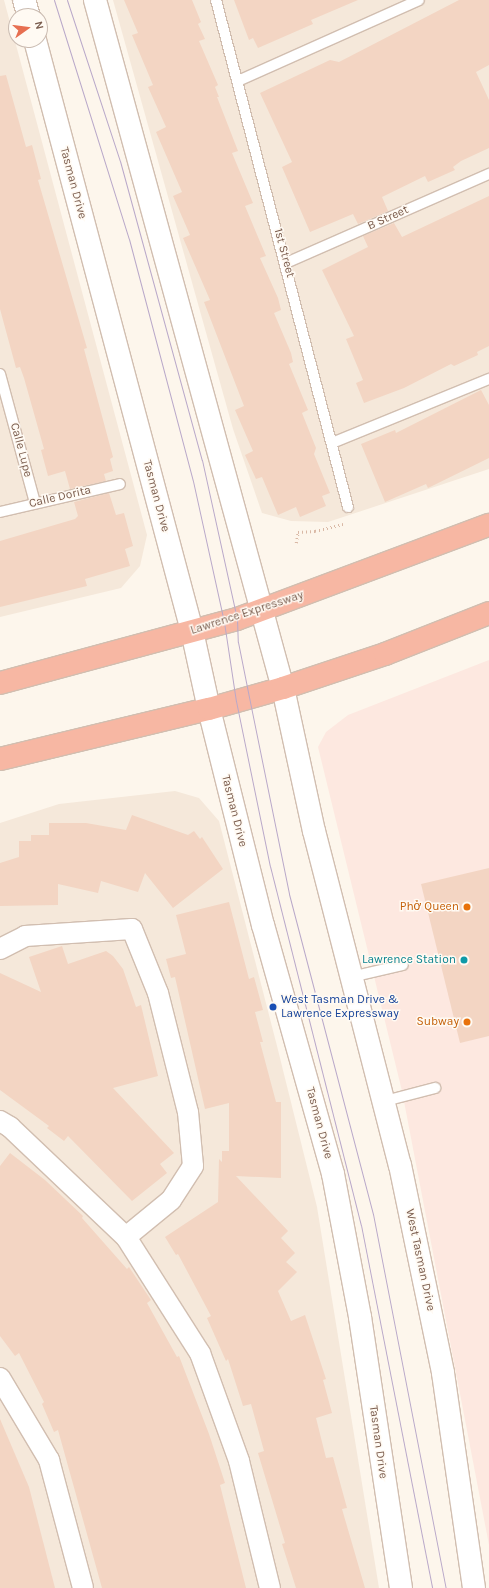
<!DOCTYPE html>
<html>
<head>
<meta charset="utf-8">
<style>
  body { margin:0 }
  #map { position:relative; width:489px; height:1588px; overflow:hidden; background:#fdf6ec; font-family:Karla,sans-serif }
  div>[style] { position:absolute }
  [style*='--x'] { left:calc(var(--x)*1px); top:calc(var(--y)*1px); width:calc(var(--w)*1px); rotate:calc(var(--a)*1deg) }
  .residential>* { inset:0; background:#f5e8da }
  .commercial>* { inset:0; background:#fde8e0 }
  .building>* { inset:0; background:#f3d5c3 }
  .path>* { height:2.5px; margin-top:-1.25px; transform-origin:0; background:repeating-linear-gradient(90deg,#d9b8a5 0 1px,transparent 0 4px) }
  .roads { filter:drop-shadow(1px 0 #d1beb0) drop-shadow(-1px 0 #d1beb0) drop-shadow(0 1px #d1beb0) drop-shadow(0 -1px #d1beb0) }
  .lane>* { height:10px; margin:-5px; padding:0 5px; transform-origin:5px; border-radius:5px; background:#fff }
  .street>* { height:20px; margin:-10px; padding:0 10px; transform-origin:10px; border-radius:10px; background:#fff }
  .secondary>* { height:22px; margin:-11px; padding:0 11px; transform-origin:11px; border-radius:11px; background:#fff }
  .highway>* { height:22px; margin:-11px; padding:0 11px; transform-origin:11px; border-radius:11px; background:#f7b7a3 }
  .tram>* { height:1px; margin:-0.5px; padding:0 0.5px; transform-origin:0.5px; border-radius:0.5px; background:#b9a8c9 }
  .dots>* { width:11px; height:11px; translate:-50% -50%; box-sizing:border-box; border:2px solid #fffaf3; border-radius:50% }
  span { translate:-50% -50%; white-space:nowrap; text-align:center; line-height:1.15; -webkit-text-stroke:3px #fffaf3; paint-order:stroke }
  .street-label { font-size:12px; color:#7a5c4d }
  .food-label { font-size:12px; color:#c56008 }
  .right { translate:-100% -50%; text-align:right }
  .culture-label { font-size:12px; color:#0d838f }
  .transit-label { font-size:12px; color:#164399 }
  .left { translate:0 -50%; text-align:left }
  .north { position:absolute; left:8px; top:8px; width:40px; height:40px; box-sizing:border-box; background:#fffaf3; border:1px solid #cabbb1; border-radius:50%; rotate:76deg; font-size:11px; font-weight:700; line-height:16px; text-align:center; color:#7a5c4d }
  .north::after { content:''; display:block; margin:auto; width:14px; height:18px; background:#e76f51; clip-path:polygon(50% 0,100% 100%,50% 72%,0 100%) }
</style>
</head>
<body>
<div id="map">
  <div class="residential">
    <div style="clip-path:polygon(0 0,4px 0,147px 535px,140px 566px,121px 588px,0 617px)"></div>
    <div style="clip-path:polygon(113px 0,489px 0,489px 469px,328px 522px,291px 521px,262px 513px,233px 429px)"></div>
    <div style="clip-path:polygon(175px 791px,199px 798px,219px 821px,277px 1046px,317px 1207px,379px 1588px,0 1588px,0 823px,59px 804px)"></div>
  </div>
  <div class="commercial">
    <div style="clip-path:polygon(489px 660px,489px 1545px,402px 1091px,318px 747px,326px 732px,348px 715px)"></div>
  </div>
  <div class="building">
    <div style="clip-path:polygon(124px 0,192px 0,201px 22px,198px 24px,205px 39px,199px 41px,218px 85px,215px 87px,219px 97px,217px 97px,238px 151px,232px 153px,253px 203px,245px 206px,266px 256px,260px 258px,278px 298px,281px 310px,274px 313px,291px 353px,293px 362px,289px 364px,308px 410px,302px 413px,316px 448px,314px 454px,330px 493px,322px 496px,326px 506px,300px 517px,296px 507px,278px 515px,262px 477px,256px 479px,245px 455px,253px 451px,235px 410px,244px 406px,204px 302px,210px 300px,183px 238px,190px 235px,173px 196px,182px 192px,156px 132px,166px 127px,148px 87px,153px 85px,132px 35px,138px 33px)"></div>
    <div style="clip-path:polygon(234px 0,358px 0,311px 20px,313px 24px,258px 48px,253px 38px,249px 40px)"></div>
    <div style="clip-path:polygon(459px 0,489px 0,489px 65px,476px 72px,489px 100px,489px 148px,461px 161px,453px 167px,455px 170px,428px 182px,425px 176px,382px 197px,388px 211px,358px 224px,353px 214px,310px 232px,282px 167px,292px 162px,260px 93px,330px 60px,339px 62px)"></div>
    <div style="clip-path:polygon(6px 75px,26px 147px,32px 145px,41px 179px,38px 180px,87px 348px,84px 349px,113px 457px,110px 459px,113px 471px,104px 474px,106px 481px,70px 489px,65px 471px,48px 476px,41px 450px,44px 449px,24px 378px,20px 367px,16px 368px,0 309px,0 76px)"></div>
    <div style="clip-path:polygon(489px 196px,489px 346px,477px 352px,478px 355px,454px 366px,451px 364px,404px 388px,364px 403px,356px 383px,363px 380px,346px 339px,354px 336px,322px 270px,368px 247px,363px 236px,394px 223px,402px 237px)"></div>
    <div style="clip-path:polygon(481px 390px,489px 405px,489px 458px,428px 488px,426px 484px,385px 502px,361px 444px,395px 430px,396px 433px)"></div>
    <div style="clip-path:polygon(109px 493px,116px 515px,124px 513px,133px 546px,125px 549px,130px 566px,85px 579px,87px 586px,0 607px,0 541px,75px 519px,78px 516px,74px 502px)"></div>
    <div style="clip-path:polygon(132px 815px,188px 835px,194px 831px,200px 839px,202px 837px,223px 869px,173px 908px,145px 873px,138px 892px,101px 881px,98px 893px,58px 884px,58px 905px,0 906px,0 863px,19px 857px,19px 841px,31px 841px,31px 835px,49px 835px,49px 823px,86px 823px,126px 830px)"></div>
    <div style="clip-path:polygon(489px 868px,489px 1036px,460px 1043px,421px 884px)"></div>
    <div style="clip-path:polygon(229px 902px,249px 979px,254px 977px,263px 1010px,255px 1012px,263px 1042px,260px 1042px,276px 1102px,281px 1102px,281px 1178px,236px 1176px,288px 1231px,281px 1238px,295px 1253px,286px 1262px,297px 1272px,278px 1291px,291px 1321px,305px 1315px,326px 1379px,323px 1380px,332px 1413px,316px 1418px,326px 1458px,333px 1457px,347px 1508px,342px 1509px,365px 1588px,296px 1588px,282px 1544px,285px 1543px,258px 1453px,264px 1451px,251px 1404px,243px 1406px,228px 1359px,226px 1361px,207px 1318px,211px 1316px,178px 1254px,176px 1255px,165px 1237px,218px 1202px,219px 1159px,222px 1162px,222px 1151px,229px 1151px,229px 1103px,205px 1109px,175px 977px,171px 978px,166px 959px,186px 954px,176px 915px)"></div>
    <div style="clip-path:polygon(62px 946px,68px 964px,106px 951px,113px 956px,123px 969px,136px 1007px,141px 1005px,158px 1076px,113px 1088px,174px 1153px,160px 1164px,167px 1173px,132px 1201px,68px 1136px,64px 1141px,47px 1128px,49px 1126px,0 1090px,0 973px,41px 992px,29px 957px)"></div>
    <div style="clip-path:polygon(10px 1153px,45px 1180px,83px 1216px,82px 1218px,127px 1269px,129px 1267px,151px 1300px,147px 1303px,177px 1357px,179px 1356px,209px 1434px,225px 1483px,220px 1485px,246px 1588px,102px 1588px,58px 1430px,54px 1432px,42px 1404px,44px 1402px,19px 1353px,15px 1356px,0 1336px,0 1166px)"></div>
    <div style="clip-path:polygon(0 1419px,29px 1487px,55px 1588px,0 1588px)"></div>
  </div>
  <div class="path">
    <div style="--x:296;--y:543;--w:11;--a:-80"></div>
    <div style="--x:298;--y:532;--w:17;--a:-3"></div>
    <div style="--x:315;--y:531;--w:29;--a:-14"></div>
  </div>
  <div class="roads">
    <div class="lane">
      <div style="--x:216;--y:0;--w:524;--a:75.41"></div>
      <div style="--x:238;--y:81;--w:198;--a:-24.1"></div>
      <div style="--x:286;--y:263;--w:222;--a:-23.7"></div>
      <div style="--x:0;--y:374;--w:134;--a:74.8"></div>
      <div style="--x:332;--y:443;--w:170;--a:-22.2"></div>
      <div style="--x:0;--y:512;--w:123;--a:-13.1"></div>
      <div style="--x:351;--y:977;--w:53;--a:-13"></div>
      <div style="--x:385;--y:1101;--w:52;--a:-14.6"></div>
    </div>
    <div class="street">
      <div style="--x:0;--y:949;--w:28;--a:-27"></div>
      <div style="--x:25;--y:936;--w:107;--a:-3.7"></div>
      <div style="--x:132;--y:929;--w:69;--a:67.9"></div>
      <div style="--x:158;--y:993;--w:123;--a:75.9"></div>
      <div style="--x:188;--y:1112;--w:54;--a:84.7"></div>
      <div style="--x:193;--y:1166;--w:40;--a:122.9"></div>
      <div style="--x:171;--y:1200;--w:58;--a:140.6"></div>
      <div style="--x:0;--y:1121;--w:12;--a:31"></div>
      <div style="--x:10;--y:1127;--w:160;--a:43.5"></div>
      <div style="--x:126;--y:1237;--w:138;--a:57.5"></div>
      <div style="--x:200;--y:1353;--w:115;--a:70.1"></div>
      <div style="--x:239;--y:1461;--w:131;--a:76.3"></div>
      <div style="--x:0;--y:1378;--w:96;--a:59.1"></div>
      <div style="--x:49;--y:1460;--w:132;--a:75.1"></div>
    </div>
    <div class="secondary">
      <div style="--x:24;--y:0;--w:17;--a:73"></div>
      <div style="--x:95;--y:0;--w:713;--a:74.72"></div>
      <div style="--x:283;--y:688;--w:146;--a:77.8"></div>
      <div style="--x:314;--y:831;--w:345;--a:75.6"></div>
      <div style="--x:400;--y:1165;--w:212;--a:78.3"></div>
      <div style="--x:443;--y:1373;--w:217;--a:81.8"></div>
      <div style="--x:35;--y:40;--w:611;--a:75.12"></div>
      <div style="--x:192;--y:631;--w:80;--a:77.7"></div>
      <div style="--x:209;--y:709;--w:223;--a:76"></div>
      <div style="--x:263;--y:925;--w:259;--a:74.3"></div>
      <div style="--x:333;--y:1174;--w:146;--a:79.3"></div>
      <div style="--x:360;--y:1317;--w:274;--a:81.4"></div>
    </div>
    <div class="highway">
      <div style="--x:0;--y:683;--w:245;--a:-15.1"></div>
      <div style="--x:237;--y:619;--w:269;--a:-20.5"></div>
      <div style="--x:0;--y:759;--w:215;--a:-13.5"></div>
      <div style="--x:209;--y:709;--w:77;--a:-15.8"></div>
      <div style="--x:283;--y:688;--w:108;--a:-18.4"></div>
      <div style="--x:385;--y:654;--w:112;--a:-21.5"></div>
    </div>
  </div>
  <div class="tram">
    <div style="--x:54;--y:0;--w:250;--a:72.6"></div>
    <div style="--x:129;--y:239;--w:250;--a:75.2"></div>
    <div style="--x:193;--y:481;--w:144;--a:77.6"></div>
    <div style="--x:224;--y:622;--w:80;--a:81.4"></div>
    <div style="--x:236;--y:701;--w:168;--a:78.4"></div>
    <div style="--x:270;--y:866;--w:370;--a:75.8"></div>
    <div style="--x:361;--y:1225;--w:370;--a:78.9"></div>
    <div style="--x:67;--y:0;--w:169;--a:71.8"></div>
    <div style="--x:120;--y:161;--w:310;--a:74.7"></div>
    <div style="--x:202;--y:460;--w:163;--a:77.6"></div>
    <div style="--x:237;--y:619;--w:23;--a:88"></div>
    <div style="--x:238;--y:642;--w:56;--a:78.7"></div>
    <div style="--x:249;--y:697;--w:201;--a:78.5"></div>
    <div style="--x:289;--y:894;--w:331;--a:75.3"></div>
    <div style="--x:373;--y:1214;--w:381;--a:79"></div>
  </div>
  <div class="dots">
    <div style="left:467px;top:907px;background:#e8710a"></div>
    <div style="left:464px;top:960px;background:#0f9aa8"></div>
    <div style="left:273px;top:1007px;background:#1a4fb4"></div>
    <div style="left:467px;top:1022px;background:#e8710a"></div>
  </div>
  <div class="street-label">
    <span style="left:73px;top:183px;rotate:75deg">Tasman Drive</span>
    <span style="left:388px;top:218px;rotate:-24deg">B Street</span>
    <span style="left:284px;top:253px;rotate:75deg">1st Street</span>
    <span style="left:21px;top:450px;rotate:75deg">Calle Lupe</span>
    <span style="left:156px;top:496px;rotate:75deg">Tasman Drive</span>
    <span style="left:60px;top:497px;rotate:-13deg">Calle Dorita</span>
    <span style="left:247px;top:613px;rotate:-18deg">Lawrence Expressway</span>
    <span style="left:234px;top:811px;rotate:76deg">Tasman Drive</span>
    <span style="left:319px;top:1123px;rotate:75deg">Tasman Drive</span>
    <span style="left:420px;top:1260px;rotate:78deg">West Tasman Drive</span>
    <span style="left:378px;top:1442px;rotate:82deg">Tasman Drive</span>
  </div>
  <div class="food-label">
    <span class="right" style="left:459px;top:907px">Phở Queen</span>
    <span class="right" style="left:459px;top:1022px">Subway</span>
  </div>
  <div class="culture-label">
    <span class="right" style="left:456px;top:960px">Lawrence Station</span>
  </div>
  <div class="transit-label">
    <span class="left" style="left:281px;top:1007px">West Tasman Drive &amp;<br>Lawrence Expressway</span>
  </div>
  <div class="north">N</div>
</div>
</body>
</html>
